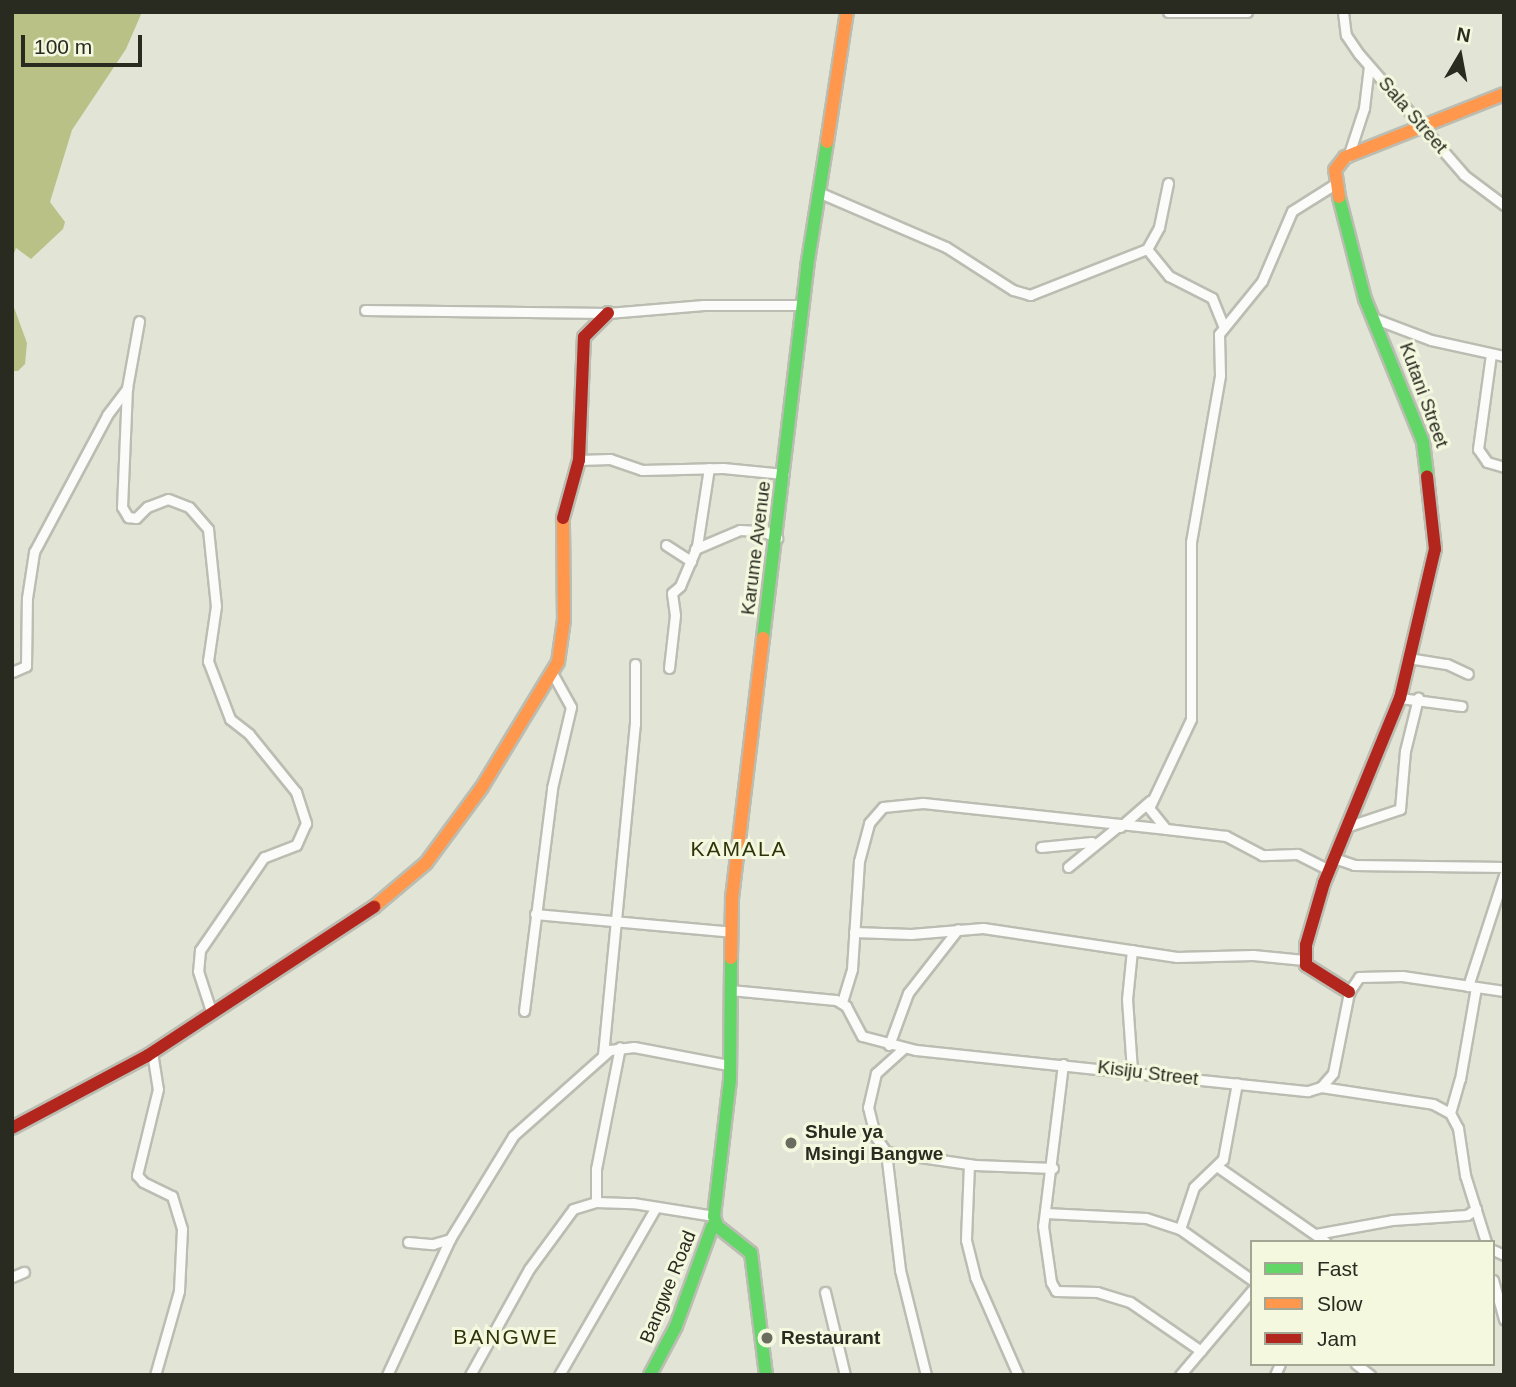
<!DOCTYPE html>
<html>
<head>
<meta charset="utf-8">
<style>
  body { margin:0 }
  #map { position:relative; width:1516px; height:1387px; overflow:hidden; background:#e2e5d6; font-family:Arial,sans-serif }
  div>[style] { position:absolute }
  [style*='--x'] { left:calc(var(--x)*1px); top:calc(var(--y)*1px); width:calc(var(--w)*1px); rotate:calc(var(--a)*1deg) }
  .water>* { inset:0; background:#b9c187 }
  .roads { filter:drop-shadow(2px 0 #bbbdb2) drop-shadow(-2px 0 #bbbdb2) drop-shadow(0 2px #bbbdb2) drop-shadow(0 -2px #bbbdb2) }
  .street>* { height:9px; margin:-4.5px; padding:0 4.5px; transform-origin:4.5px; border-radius:4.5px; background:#fbfbf9 }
  .fast>* { height:12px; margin:-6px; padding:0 6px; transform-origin:6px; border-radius:6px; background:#63d668 }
  .slow>* { height:12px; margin:-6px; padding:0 6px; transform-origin:6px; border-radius:6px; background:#ff974d }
  .jam>* { height:12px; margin:-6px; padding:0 6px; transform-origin:6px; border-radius:6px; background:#b3261e }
  .dots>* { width:19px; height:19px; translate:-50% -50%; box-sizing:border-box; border:4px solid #f4f8de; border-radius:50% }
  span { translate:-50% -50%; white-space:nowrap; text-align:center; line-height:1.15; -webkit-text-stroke:6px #f4f8de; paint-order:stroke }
  .street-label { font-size:19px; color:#292b21 }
  .poi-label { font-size:19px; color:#292b21; font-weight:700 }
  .left { translate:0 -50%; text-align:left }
  .neighbourhood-label { font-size:21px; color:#2f330a; letter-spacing:2px }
  .frame { position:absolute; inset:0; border:14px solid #292b21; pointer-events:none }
  .legend { position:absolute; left:1250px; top:1240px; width:245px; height:126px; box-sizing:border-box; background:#f4f8de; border:2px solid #a3a692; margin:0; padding:9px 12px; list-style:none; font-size:21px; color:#292b21 }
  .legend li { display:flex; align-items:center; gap:14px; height:35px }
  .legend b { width:35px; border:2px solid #a3a692 }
  .north { position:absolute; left:1425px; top:21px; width:70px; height:70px; -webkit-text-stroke:5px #f4f8de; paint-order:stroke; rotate:10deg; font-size:19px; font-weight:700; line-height:28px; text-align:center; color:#292b21 }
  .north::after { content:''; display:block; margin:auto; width:24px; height:32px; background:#292b21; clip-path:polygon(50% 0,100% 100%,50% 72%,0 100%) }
  .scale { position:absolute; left:21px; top:35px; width:121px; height:32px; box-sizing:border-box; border:4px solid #292b21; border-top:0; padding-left:9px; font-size:21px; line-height:24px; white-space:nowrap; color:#292b21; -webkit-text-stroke:5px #f4f8de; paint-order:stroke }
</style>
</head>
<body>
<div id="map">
  <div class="water">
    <div style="clip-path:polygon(12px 12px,142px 12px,126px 49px,72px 130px,50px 202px,65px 222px,63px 229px,31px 259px,16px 248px,12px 259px)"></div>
    <div style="clip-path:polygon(12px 302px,27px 343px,25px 364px,18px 371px,12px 371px)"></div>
  </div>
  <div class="roads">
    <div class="street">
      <div style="--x:1168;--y:12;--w:79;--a:0"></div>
      <div style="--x:1343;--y:12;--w:23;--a:83"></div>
      <div style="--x:1346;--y:35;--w:23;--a:56"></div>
      <div style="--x:1359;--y:54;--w:160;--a:49"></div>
      <div style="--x:1464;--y:175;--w:50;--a:36.9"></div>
      <div style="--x:1348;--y:157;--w:52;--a:-71.9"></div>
      <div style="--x:1364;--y:108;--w:42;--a:-83.2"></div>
      <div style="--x:818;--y:192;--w:139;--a:23.3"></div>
      <div style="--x:946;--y:247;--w:80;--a:32.7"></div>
      <div style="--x:1013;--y:290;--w:18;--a:16"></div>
      <div style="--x:1030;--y:295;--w:126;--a:-21.5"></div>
      <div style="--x:1147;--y:249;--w:25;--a:-61"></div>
      <div style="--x:1159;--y:227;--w:45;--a:-78.4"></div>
      <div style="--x:1147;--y:249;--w:35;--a:51"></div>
      <div style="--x:1169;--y:276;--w:48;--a:27.1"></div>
      <div style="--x:1212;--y:298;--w:29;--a:68"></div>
      <div style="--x:365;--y:310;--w:243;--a:0.7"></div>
      <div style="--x:608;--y:313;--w:96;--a:-4.8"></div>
      <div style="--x:704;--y:305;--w:98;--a:0"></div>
      <div style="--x:1373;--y:318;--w:62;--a:20.8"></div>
      <div style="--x:1431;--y:340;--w:75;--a:12.4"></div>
      <div style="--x:1491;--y:354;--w:96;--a:97.8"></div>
      <div style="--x:1478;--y:449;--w:16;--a:55"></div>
      <div style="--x:1487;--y:462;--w:18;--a:16"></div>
      <div style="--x:127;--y:388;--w:119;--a:92.4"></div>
      <div style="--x:122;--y:507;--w:12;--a:59"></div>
      <div style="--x:128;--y:517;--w:8;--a:7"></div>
      <div style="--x:136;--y:518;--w:16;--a:-45"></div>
      <div style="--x:147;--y:507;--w:22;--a:-21"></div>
      <div style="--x:168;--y:499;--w:22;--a:21"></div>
      <div style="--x:189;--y:507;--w:29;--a:49"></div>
      <div style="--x:208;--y:529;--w:77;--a:84.1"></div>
      <div style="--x:216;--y:606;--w:56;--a:98.3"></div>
      <div style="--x:208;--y:661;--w:62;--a:69.2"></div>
      <div style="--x:230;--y:719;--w:24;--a:38"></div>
      <div style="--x:249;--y:734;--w:75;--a:51"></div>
      <div style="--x:296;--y:792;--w:33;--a:72"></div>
      <div style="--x:306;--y:823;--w:24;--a:114"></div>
      <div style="--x:296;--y:845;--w:34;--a:159"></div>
      <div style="--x:264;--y:857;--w:113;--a:124.5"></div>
      <div style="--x:200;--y:950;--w:21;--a:95"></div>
      <div style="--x:198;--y:971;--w:42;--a:72"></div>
      <div style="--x:579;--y:460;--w:31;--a:-2"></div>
      <div style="--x:610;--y:459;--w:34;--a:19"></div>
      <div style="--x:642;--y:470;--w:81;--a:-1.4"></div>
      <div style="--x:723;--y:468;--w:61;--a:5.6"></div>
      <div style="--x:666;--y:545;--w:30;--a:33"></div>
      <div style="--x:695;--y:549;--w:49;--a:-22.9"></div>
      <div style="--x:740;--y:530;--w:22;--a:3"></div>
      <div style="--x:762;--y:531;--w:17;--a:25"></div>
      <div style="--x:1408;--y:658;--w:39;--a:9"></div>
      <div style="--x:1447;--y:664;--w:23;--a:25"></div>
      <div style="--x:669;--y:668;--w:53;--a:-83.5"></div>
      <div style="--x:675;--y:615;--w:22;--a:-98"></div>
      <div style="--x:672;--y:593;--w:11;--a:-41"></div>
      <div style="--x:680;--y:586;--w:43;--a:-67"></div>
      <div style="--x:697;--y:546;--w:79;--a:-81.3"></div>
      <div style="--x:12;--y:672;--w:15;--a:-23"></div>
      <div style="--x:26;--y:666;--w:68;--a:-89.2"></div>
      <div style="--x:27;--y:598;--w:47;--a:-81.3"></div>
      <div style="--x:34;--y:552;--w:155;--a:-61.9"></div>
      <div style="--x:107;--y:415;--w:34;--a:-53"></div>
      <div style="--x:127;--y:388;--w:68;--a:-79.8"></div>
      <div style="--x:1400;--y:698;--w:62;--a:7.5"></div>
      <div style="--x:1120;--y:827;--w:40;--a:-41"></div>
      <div style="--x:1346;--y:827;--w:57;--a:-18.4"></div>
      <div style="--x:1400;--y:809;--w:58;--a:-85.1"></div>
      <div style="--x:1405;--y:751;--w:55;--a:-76.2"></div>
      <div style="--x:1041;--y:847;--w:51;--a:-5.6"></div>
      <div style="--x:1334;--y:858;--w:21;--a:19"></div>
      <div style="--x:1354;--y:865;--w:150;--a:0.8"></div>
      <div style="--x:1068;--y:867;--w:63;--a:-39.2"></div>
      <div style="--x:1329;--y:870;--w:36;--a:-153"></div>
      <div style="--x:1297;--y:854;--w:35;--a:178"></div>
      <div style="--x:1262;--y:855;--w:41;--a:-152.2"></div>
      <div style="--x:1226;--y:836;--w:60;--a:-173.3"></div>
      <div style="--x:1166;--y:829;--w:27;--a:-129"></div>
      <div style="--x:1149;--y:808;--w:98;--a:-64.7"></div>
      <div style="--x:1191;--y:719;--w:177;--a:-90"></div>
      <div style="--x:1191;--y:542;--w:169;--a:-80.1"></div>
      <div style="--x:1220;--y:375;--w:41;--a:-91.4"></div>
      <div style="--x:1219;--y:334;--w:68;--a:-50.9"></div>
      <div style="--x:1262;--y:281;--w:76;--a:-66.8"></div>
      <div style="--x:1292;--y:211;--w:51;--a:-32.1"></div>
      <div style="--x:535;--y:914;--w:197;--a:5.2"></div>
      <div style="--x:854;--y:932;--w:57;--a:2"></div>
      <div style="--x:911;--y:934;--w:72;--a:-4.8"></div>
      <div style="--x:983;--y:928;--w:196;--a:8.5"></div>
      <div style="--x:1177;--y:957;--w:76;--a:-1.5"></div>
      <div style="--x:1253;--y:955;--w:51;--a:5.6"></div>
      <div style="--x:1132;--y:950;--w:49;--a:95.8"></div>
      <div style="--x:1127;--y:999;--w:71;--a:86"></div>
      <div style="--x:1468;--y:986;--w:117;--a:-72"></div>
      <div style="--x:730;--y:990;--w:106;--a:5.4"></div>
      <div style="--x:836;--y:1000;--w:12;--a:31"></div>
      <div style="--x:846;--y:1006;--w:34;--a:62"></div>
      <div style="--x:862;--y:1036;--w:56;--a:14.5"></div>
      <div style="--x:916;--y:1050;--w:394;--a:6"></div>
      <div style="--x:1308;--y:1091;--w:14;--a:-17"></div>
      <div style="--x:1321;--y:1087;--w:18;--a:-49"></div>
      <div style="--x:1333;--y:1073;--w:83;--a:-78.8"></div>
      <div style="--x:1349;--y:992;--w:18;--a:-56"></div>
      <div style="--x:1359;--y:977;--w:43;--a:-1.3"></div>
      <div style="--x:1402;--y:976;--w:103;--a:8.4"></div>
      <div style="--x:842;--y:1002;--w:34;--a:-73"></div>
      <div style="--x:852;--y:969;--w:108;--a:-86.3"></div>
      <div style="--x:859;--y:861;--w:39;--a:-75"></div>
      <div style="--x:869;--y:823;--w:21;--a:-49"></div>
      <div style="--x:883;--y:807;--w:40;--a:-5.7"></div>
      <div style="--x:923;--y:803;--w:243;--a:6.1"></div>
      <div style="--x:524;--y:1011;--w:225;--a:-82.8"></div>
      <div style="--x:552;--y:788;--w:83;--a:-76.8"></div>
      <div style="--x:571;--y:707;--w:39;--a:-119"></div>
      <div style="--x:889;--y:1045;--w:55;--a:-69.9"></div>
      <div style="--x:908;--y:993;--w:81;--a:-52"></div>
      <div style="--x:904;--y:1048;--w:38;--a:138"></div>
      <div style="--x:876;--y:1073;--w:35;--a:103"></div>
      <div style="--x:868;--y:1107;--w:30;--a:76"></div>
      <div style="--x:875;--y:1136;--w:19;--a:55"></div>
      <div style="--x:886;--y:1152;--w:119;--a:83.2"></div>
      <div style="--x:900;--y:1270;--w:108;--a:76.1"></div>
      <div style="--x:152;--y:1052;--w:37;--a:81"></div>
      <div style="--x:158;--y:1089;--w:89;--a:103.7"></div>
      <div style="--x:137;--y:1175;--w:9;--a:49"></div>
      <div style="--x:143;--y:1182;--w:32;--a:26"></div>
      <div style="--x:172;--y:1196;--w:34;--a:73"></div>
      <div style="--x:182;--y:1229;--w:62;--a:92.8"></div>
      <div style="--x:179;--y:1291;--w:87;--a:105.9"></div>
      <div style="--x:603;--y:1055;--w:333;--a:-84.5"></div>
      <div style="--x:635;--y:724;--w:60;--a:-90"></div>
      <div style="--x:1063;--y:1064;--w:163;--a:97"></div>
      <div style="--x:1043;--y:1226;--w:57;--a:81.9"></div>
      <div style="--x:1051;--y:1282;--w:10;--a:61"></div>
      <div style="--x:1056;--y:1291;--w:41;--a:1.4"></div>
      <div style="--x:1097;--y:1292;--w:34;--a:17"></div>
      <div style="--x:1130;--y:1302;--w:86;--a:34.6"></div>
      <div style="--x:1321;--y:1087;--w:113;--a:8.6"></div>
      <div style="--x:1433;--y:1104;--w:19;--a:28"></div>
      <div style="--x:1450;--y:1113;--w:17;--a:62"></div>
      <div style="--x:1458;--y:1128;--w:48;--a:81.5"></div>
      <div style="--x:1465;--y:1175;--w:70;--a:72.6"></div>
      <div style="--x:1450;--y:1113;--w:35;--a:-74"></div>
      <div style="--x:1460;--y:1079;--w:93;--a:-80.1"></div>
      <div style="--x:886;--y:1152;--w:90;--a:8.3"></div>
      <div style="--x:975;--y:1165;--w:78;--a:2.2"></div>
      <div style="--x:969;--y:1164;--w:76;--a:92.3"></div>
      <div style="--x:966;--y:1240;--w:38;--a:76"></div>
      <div style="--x:975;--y:1277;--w:107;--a:66.3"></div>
      <div style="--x:1218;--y:1167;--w:131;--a:34.8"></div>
      <div style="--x:596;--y:1202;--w:33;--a:-90"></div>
      <div style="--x:596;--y:1169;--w:124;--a:-78.9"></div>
      <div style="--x:1045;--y:1213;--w:101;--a:2.8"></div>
      <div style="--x:1146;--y:1218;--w:36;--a:18"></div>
      <div style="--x:1180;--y:1229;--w:88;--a:35.3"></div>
      <div style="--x:1180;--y:1229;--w:44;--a:-71.6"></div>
      <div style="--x:1194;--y:1187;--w:40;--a:-44"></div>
      <div style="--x:1223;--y:1159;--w:77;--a:-79.6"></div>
      <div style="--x:1316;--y:1234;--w:77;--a:-10.4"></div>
      <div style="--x:1392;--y:1220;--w:75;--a:-3.8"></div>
      <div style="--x:1467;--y:1215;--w:11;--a:-34"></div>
      <div style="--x:408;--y:1242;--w:25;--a:5"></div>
      <div style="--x:433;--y:1244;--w:18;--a:-16"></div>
      <div style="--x:450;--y:1239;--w:121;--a:-58.5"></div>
      <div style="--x:513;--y:1136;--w:130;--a:-41.6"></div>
      <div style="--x:610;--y:1050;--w:24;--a:-7"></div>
      <div style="--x:634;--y:1047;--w:96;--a:10.8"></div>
      <div style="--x:1493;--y:1250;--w:12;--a:24"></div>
      <div style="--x:12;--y:1277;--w:13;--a:-23"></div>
      <div style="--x:1493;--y:1280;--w:41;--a:74.2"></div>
      <div style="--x:825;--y:1292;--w:85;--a:76.5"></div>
      <div style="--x:1356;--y:1364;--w:18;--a:38"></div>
      <div style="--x:387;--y:1375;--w:150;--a:-65.1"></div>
      <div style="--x:470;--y:1375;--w:121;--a:-60.9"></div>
      <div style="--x:529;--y:1269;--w:74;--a:-53.7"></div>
      <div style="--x:573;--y:1209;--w:24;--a:-17"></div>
      <div style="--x:596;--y:1202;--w:37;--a:2"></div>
      <div style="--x:633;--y:1203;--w:82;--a:9.1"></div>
      <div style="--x:559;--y:1375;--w:194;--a:-60"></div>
      <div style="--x:1180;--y:1375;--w:111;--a:-49.7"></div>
      <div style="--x:1275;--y:1375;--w:12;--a:-66"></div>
    </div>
    <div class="fast">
      <div style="--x:1339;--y:197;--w:105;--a:75.7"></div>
      <div style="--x:1365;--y:299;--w:154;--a:67.9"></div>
      <div style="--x:1423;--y:442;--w:34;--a:83"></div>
      <div style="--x:763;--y:638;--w:374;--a:-83.2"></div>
      <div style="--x:807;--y:267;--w:127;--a:-80.9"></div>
      <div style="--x:717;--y:1226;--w:43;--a:38.5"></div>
      <div style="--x:751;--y:1253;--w:123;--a:83"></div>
      <div style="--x:650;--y:1375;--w:55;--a:-62"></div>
      <div style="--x:676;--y:1326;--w:105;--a:-70"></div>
      <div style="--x:712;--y:1227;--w:5;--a:-11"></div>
      <div style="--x:717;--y:1226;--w:10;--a:-107"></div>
      <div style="--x:714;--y:1216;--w:137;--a:-83.3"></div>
      <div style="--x:730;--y:1080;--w:122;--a:-89.5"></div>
    </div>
    <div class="slow">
      <div style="--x:827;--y:142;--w:132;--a:-81.3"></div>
      <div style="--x:1339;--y:197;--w:27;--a:-98"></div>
      <div style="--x:1335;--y:170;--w:16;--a:-52"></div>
      <div style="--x:1345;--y:157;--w:171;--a:-21.6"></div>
      <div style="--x:374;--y:907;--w:68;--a:-40.2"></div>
      <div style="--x:426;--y:863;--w:94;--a:-53.6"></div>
      <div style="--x:482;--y:787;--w:146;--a:-58.7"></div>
      <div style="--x:558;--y:662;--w:42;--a:-81.9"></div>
      <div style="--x:564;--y:620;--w:102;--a:-90.6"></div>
      <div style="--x:731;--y:958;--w:60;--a:-89"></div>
      <div style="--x:732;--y:898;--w:262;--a:-83.2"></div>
    </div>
    <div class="jam">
      <div style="--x:563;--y:518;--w:60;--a:-74.6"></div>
      <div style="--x:579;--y:460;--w:123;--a:-87.7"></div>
      <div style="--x:584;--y:337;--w:34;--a:-45"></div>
      <div style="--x:1349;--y:992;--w:51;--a:-147.9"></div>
      <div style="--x:1306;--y:965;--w:20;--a:-90"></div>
      <div style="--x:1306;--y:945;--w:65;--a:-73.8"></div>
      <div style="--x:1324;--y:883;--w:200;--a:-67.7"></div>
      <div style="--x:1400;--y:698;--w:153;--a:-76.8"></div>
      <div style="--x:1435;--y:549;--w:73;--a:-96.3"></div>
      <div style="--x:12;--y:1128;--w:153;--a:-28.1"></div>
      <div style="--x:147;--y:1056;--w:272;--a:-33.3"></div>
    </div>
  </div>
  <div class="dots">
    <div style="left:791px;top:1143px;background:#6a6c60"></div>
    <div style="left:767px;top:1338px;background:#6a6c60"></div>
  </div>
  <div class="street-label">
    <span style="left:1413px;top:115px;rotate:49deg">Sala Street</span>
    <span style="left:1424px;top:395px;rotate:70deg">Kutani Street</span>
    <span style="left:756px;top:548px;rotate:-83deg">Karume Avenue</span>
    <span style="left:1148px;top:1073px;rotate:7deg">Kisiju Street</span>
    <span style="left:668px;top:1287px;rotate:-68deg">Bangwe Road</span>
  </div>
  <div class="poi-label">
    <span class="left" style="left:805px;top:1143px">Shule ya<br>Msingi Bangwe</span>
    <span class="left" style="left:781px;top:1338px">Restaurant</span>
  </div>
  <div class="neighbourhood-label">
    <span style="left:739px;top:849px">KAMALA</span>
    <span style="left:506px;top:1337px">BANGWE</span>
  </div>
  <div class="frame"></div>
  <ul class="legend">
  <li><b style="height:9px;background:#63d668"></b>Fast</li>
  <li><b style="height:9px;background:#ff974d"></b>Slow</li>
  <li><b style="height:9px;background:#b3261e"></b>Jam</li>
  </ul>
  <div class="north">N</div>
  <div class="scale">100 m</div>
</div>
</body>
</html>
